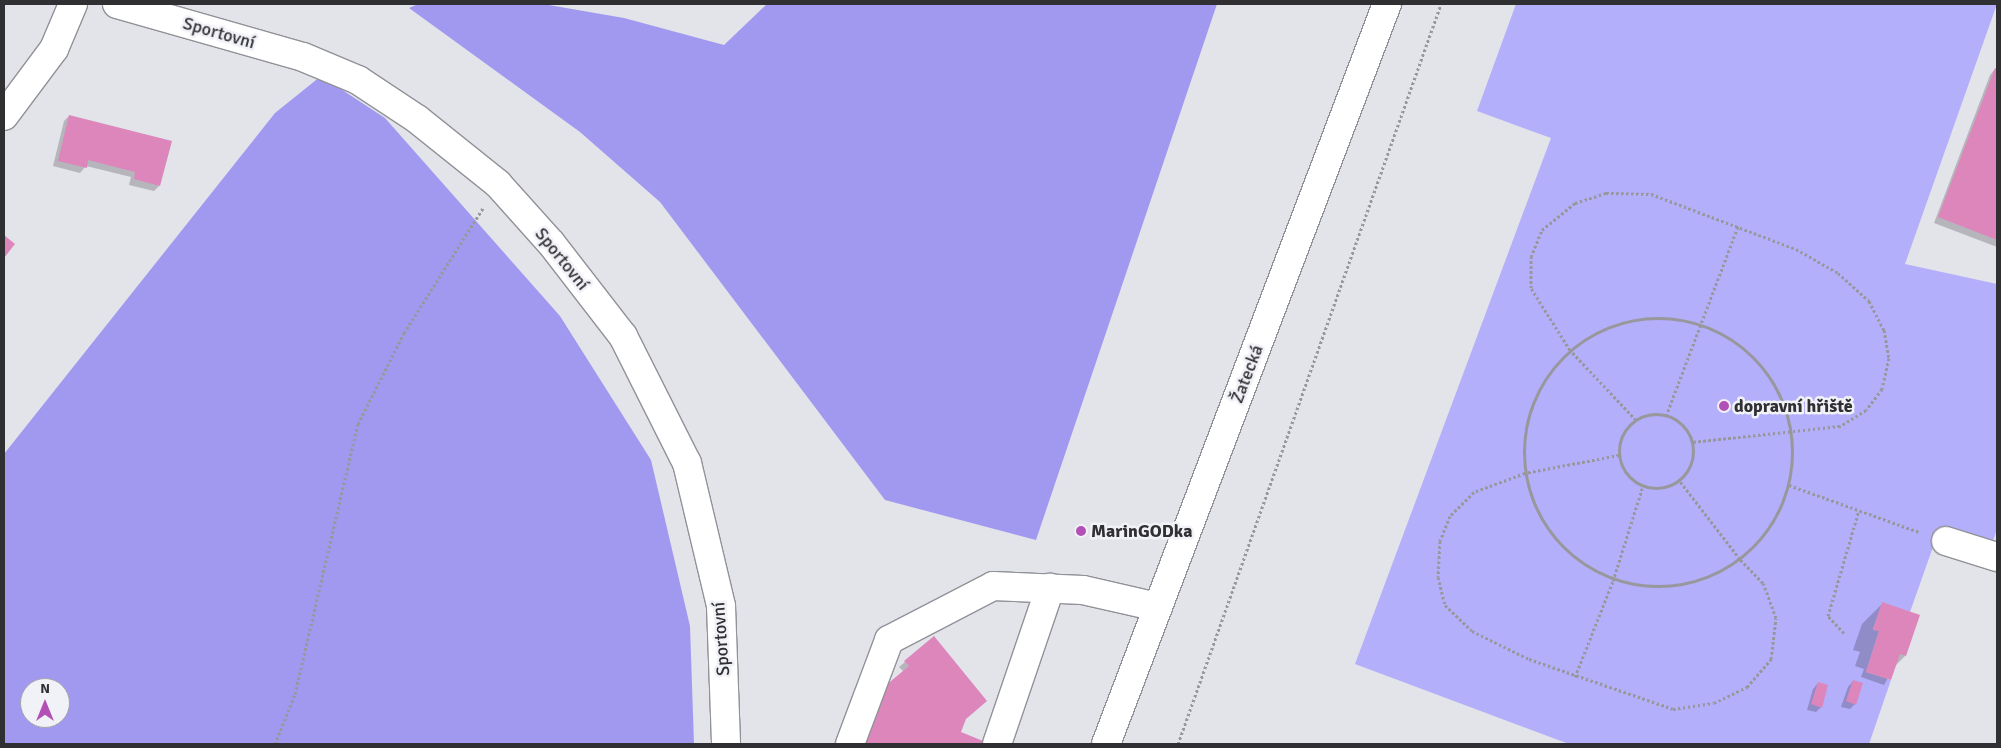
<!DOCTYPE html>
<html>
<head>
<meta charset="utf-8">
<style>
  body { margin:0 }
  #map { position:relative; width:2001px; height:748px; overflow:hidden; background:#e3e3ea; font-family:Signika,sans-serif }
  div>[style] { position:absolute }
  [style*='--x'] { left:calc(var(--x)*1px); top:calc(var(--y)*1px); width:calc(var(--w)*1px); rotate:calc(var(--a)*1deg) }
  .green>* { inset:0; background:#b4affa }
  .forest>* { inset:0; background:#a199f0 }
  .shadow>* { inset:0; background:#0003 }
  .building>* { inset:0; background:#dc86bc }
  .path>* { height:3px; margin-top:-1.5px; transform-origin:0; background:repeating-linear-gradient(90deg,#97979c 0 2.5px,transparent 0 5px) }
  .path>.ring { margin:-1.5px; padding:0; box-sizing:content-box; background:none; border:3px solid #97979c; border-radius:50% }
  .roads { filter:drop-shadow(1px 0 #919198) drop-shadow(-1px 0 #919198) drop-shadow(0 1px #919198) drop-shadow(0 -1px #919198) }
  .minor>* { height:28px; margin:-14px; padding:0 14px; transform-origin:14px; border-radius:14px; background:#fff }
  .dots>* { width:14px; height:14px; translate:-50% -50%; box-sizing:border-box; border:2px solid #f1f1f8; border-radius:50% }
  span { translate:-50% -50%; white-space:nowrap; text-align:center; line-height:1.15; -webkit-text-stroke:5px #f1f1f8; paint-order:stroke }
  .street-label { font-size:18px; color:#303033 }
  .poi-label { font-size:18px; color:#303033; font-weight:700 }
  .left { translate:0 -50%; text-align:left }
  .frame { position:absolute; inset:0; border:5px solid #303033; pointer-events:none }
  .north { position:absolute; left:20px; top:678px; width:50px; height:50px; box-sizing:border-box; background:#f1f1f8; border:1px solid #a4a4a9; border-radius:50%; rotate:0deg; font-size:14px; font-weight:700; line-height:20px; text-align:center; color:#303033 }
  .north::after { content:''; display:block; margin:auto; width:18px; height:22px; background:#b350b6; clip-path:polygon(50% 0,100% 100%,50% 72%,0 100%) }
</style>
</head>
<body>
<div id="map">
  <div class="green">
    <div style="clip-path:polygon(1516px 4px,1997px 4px,1905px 264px,1997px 284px,1997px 529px,1991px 547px,1939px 530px,1910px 612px,1882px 603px,1873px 629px,1879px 631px,1866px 672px,1891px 680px,1869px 744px,1569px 744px,1355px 664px,1551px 138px,1477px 111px)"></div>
  </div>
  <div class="forest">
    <div style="clip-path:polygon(418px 4px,543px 4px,624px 18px,724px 45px,767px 4px,1217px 4px,1036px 540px,885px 500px,660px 202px,580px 132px,409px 8px)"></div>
    <div style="clip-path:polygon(evenodd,321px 76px,385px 118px,560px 316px,651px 460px,690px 626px,694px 744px,4px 744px,4px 454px,275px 113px,321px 76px,30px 688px,60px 688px,60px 718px,30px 718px,30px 688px)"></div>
  </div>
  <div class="shadow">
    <div style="clip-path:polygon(1995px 69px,1997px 70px,1997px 247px,1934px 223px,1990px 75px)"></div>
    <div style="clip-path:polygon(69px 116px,159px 186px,154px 191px,129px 185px,131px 177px,86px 166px,80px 173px,53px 166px,64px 121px)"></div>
    <div style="clip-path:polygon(1882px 604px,1905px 656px,1894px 667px,1884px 685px,1861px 677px,1864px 669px,1855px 666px,1860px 652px,1853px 650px,1862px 624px)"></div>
    <div style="clip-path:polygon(905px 662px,964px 720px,959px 733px,981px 741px,980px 744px,860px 744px,904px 672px,899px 667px)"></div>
    <div style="clip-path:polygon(1853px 681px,1855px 704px,1850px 709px,1841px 707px,1848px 687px)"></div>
    <div style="clip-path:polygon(1818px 683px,1821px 707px,1816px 712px,1807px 710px,1813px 689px)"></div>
  </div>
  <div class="building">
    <div style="clip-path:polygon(1995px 68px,1997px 69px,1997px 240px,1938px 217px)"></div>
    <div style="clip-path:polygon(69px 115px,172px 141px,160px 186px,134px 179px,135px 172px,88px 160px,87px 168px,58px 161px)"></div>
    <div style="clip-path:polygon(4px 235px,15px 244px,4px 258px)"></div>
    <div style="clip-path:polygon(1882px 602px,1920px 615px,1906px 656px,1900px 654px,1891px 680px,1866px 672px,1879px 631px,1873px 630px)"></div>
    <div style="clip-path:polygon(934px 636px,987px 701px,966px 719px,961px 732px,983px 741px,982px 744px,863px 744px,885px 686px,909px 666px,904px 661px)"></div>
    <div style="clip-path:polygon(1853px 680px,1863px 683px,1856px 705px,1846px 701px)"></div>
    <div style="clip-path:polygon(1818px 682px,1828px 685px,1822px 708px,1811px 704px)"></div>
  </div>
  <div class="path">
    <div class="ring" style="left:1524px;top:318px;width:265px;height:265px"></div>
    <div class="ring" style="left:1619px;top:414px;width:71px;height:71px"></div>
    <div style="--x:1666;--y:416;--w:203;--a:-69.2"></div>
    <div style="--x:1636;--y:420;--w:96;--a:-133.3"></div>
    <div style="--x:1570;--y:350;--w:73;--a:-122.2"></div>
    <div style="--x:1531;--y:288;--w:31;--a:-90"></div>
    <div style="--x:1531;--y:257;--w:29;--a:-68"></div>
    <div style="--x:1542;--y:230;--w:43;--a:-39.3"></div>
    <div style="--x:1575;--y:203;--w:33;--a:-18"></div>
    <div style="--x:1606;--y:193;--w:45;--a:1.3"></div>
    <div style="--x:1651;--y:194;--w:155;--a:20.8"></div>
    <div style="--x:1796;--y:249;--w:48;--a:29.7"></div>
    <div style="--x:1838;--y:273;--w:42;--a:42.1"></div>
    <div style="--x:1869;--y:301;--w:33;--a:63"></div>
    <div style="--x:1884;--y:330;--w:28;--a:80"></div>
    <div style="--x:1889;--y:358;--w:32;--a:103"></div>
    <div style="--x:1882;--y:389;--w:26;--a:127"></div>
    <div style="--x:1866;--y:410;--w:31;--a:148"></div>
    <div style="--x:1840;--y:426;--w:149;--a:173.8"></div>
    <div style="--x:1619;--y:455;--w:96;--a:169.2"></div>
    <div style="--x:1525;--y:473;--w:54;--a:159.6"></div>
    <div style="--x:1474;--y:492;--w:34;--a:135"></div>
    <div style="--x:1450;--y:516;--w:27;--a:112"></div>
    <div style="--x:1440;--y:541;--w:36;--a:93"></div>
    <div style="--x:1438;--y:577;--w:29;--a:76"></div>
    <div style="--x:1445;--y:605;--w:37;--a:44"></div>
    <div style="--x:1472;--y:631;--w:64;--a:26.2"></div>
    <div style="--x:1529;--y:659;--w:152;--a:19.1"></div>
    <div style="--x:1673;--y:709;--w:41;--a:-8.3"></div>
    <div style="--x:1714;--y:703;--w:37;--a:-26"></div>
    <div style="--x:1747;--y:687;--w:37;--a:-49"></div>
    <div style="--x:1771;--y:659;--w:41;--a:-83"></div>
    <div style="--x:1776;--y:618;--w:37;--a:-110"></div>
    <div style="--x:1763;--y:583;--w:33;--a:-134"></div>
    <div style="--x:1740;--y:559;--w:100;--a:-127.7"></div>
    <div style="--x:1789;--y:485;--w:138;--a:19.9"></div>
    <div style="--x:1844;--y:633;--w:23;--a:-133"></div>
    <div style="--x:1828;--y:616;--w:110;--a:-73.7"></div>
    <div style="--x:1575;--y:677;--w:103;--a:-68.4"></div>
    <div style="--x:1613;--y:581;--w:100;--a:-72.5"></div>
    <div style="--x:275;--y:744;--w:54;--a:-68.2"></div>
    <div style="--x:295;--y:694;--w:277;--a:-76.9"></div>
    <div style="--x:358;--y:424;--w:102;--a:-63.2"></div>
    <div style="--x:404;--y:333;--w:148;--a:-57.7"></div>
    <div style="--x:1178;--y:744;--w:785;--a:-70.43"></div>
  </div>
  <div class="roads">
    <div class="minor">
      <div style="--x:117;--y:4;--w:193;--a:15.9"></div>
      <div style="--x:303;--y:57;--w:60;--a:22.7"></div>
      <div style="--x:358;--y:80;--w:71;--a:33.5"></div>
      <div style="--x:417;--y:119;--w:104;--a:38.7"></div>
      <div style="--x:498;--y:184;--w:79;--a:48.1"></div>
      <div style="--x:551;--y:243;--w:118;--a:52.3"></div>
      <div style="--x:623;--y:336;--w:142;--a:63.3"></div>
      <div style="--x:687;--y:463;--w:147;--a:76.6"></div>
      <div style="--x:721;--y:606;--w:138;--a:87.9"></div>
      <div style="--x:4;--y:116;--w:84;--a:-53.3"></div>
      <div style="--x:54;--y:49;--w:49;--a:-67.1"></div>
      <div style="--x:1946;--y:541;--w:53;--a:17.4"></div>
      <div style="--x:850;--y:744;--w:111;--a:-69.4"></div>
      <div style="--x:889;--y:640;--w:117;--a:-27.4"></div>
      <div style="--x:993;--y:586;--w:90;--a:2.5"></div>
      <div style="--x:1083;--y:590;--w:77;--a:12.8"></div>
      <div style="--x:997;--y:744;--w:165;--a:-71.2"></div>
      <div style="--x:1106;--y:744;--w:792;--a:-69.21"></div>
    </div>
  </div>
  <div class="dots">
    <div style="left:1724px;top:406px;background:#b350b6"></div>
    <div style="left:1081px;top:531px;background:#b350b6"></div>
  </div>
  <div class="street-label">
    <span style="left:219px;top:33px;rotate:16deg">Sportovní</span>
    <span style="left:562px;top:259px;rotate:51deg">Sportovní</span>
    <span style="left:1247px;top:374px;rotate:-69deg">Žatecká</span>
    <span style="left:721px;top:639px;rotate:-94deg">Sportovní</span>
  </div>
  <div class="poi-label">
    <span class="left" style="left:1734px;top:406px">dopravní hřiště</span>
    <span class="left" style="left:1091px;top:531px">MarinGODka</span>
  </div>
  <div class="frame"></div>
  <div class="north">N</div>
</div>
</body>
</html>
